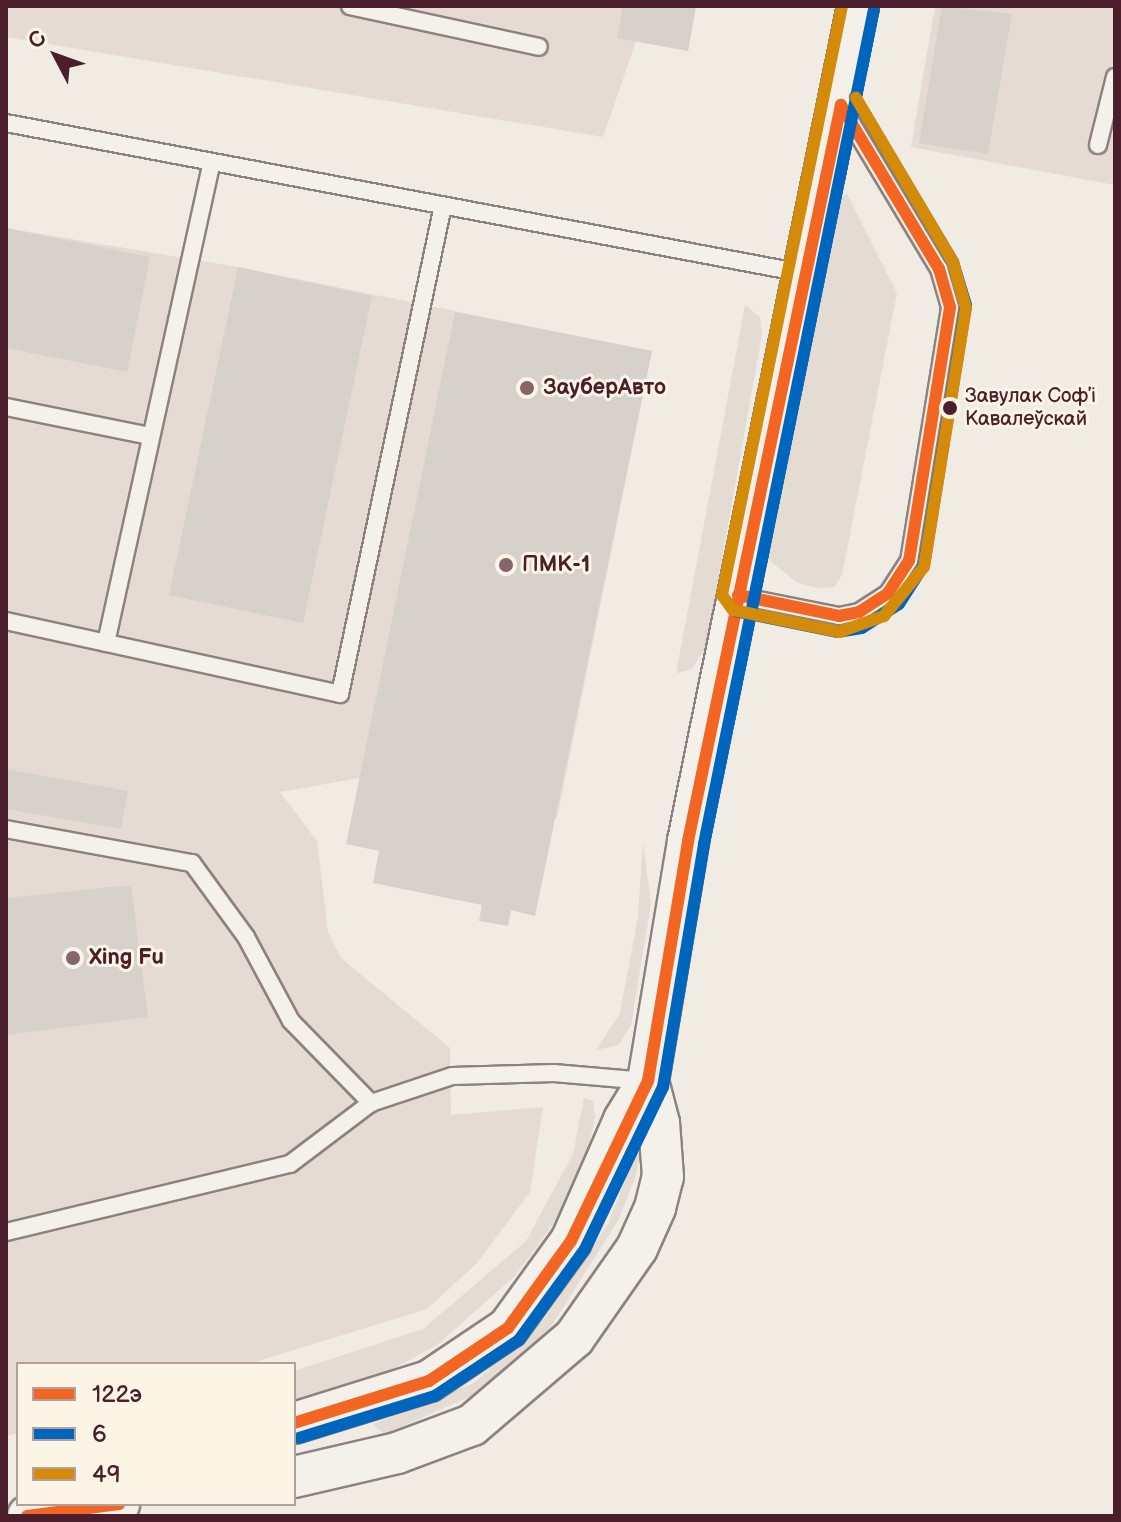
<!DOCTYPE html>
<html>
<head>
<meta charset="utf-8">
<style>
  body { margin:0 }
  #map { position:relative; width:1121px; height:1522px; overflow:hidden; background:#f0ebe3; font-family:"Balsamiq Sans",sans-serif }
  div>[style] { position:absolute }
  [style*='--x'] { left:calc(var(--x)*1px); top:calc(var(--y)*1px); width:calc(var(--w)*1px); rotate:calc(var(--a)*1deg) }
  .built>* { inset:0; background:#e6dbd2 }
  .green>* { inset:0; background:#e4dbd2 }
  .building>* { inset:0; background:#d7d1cc }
  .roads { filter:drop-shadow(2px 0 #8d8281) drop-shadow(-2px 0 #8d8281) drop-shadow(0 2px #8d8281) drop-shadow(0 -2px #8d8281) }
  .service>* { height:16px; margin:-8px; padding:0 8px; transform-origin:8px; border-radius:8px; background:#f4f1eb }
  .tertiary>* { height:40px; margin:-20px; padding:0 20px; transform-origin:20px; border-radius:20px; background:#f4f1eb }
  .bus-1>* { height:12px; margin:-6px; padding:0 6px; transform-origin:6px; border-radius:6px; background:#f26522 }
  .bus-2>* { height:12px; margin:-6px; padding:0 6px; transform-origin:6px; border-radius:6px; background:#0065bd }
  .bus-3>* { height:12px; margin:-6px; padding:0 6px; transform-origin:6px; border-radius:6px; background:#d48b09 }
  .dots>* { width:22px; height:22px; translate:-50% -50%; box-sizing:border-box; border:4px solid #fcf5e5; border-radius:50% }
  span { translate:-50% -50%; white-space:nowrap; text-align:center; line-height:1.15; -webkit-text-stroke:6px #fcf5e5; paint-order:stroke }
  .bus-label { font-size:20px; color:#4a1f2b }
  .left { translate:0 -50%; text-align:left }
  .poi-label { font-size:22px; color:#4a1f2b; font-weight:700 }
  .frame { position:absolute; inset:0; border:8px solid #4a1f2b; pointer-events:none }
  .legend { position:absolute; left:16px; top:1362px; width:280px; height:144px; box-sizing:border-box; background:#fcf5e5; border:2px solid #b59f9b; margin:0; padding:10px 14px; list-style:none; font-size:24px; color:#4a1f2b }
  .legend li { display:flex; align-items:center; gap:16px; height:40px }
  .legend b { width:40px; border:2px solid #b59f9b }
  .north { position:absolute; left:16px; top:16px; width:80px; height:80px; -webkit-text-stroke:6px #fcf5e5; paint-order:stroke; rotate:311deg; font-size:22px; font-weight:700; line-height:32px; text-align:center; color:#4a1f2b }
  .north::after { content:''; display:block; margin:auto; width:28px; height:36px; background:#4a1f2b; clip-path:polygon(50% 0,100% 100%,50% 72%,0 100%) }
</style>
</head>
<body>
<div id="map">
  <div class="built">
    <div style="clip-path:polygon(6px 6px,696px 6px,688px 51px,636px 41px,603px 137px,6px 37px)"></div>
    <div style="clip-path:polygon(935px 6px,1115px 6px,1115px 185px,911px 147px)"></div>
    <div style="clip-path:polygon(6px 228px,238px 267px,652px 351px,557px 818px,360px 778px,280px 792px,317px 841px,328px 932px,341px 958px,450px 1048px,451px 1115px,543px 1107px,530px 1192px,477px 1263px,427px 1309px,248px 1364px,18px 1364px,18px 1433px,6px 1436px)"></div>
  </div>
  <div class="green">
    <div style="clip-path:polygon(847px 194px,897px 293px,842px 575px,834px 587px,817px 588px,796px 582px,762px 554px,833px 202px)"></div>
    <div style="clip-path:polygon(745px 305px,760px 317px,762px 335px,706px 647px,691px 670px,676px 673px)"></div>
    <div style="clip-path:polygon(643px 842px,651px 904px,631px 1025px,619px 1045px,596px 1050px,620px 1013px,638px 917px)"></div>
    <div style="clip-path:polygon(584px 1098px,593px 1101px,595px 1116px,589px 1146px,559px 1216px,516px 1275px,437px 1345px,385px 1373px,294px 1400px,294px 1371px,423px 1329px,526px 1241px,573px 1154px)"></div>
    <div style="clip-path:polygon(645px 1123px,636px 1175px,619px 1219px,552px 1325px,490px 1388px,384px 1434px,373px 1424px,474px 1383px,544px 1319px,608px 1224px,625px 1181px,634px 1125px)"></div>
  </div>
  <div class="building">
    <div style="clip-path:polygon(623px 6px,696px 6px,688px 51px,617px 38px)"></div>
    <div style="clip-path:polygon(942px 6px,1012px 14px,988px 154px,919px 143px)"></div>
    <div style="clip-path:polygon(6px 228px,150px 257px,127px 372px,6px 348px)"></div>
    <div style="clip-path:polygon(238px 267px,372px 296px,303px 623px,169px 595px)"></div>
    <div style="clip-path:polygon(455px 312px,652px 351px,535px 916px,511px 910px,508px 926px,479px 921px,482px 905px,373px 883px,379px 851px,346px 844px)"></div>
    <div style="clip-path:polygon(6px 769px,128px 791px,121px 829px,6px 809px)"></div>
    <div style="clip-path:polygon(131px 885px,148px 1017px,6px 1035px,6px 898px)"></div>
  </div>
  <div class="roads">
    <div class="service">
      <div style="--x:350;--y:6;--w:193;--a:12.2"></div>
      <div style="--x:6;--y:123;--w:810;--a:10.67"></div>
      <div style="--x:1098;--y:145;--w:70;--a:-76"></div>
      <div style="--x:6;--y:407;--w:147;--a:11.4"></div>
      <div style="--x:739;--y:596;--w:102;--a:11.3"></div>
      <div style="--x:839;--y:616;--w:20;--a:-11"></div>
      <div style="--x:859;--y:612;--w:35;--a:-33"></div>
      <div style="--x:888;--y:593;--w:38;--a:-57"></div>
      <div style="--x:909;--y:561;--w:257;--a:-80.8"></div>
      <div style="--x:950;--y:307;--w:40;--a:-106"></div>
      <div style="--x:939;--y:269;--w:184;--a:-121"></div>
      <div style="--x:6;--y:621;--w:342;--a:12.3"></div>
      <div style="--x:340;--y:694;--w:497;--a:-78.1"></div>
      <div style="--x:106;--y:643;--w:489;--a:-77.6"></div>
      <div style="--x:6;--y:829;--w:189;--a:10.4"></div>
      <div style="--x:192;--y:863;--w:92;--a:53.9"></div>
      <div style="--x:246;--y:937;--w:95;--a:61.8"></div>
      <div style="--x:291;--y:1021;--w:115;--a:45.7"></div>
      <div style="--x:6;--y:1232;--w:292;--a:-13.5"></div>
      <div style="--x:290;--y:1164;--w:101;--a:-37"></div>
      <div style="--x:371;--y:1103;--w:85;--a:-18.4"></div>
      <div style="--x:452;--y:1076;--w:102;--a:-1.7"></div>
      <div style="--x:554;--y:1073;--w:92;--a:5"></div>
    </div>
    <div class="tertiary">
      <div style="--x:294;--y:1423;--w:141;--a:-17.3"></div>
      <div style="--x:429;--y:1381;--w:95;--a:-33.9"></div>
      <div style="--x:508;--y:1328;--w:107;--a:-54.1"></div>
      <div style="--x:571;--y:1241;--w:132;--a:-66.3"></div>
      <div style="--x:624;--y:1120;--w:46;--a:-58.4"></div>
      <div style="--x:648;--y:1081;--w:243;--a:-80.5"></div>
      <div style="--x:688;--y:841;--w:852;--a:-78.49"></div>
      <div style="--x:294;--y:1477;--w:106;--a:-13.1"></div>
      <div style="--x:397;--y:1453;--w:80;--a:-20.5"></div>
      <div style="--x:472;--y:1425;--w:134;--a:-40.5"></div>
      <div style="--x:574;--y:1338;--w:110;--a:-55"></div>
      <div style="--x:637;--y:1248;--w:44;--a:-65.8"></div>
      <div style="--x:655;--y:1208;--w:32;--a:-76"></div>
      <div style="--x:663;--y:1177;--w:54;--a:-94.2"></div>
      <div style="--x:659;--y:1123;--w:43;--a:-104.7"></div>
      <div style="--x:28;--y:1516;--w:92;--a:-7.5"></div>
    </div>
  </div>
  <div class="bus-1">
    <div style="--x:738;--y:595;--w:103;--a:11.7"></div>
    <div style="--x:839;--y:616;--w:20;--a:-11"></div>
    <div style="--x:859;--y:612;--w:35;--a:-33"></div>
    <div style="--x:888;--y:593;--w:38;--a:-57"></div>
    <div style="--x:909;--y:561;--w:257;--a:-80.8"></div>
    <div style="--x:950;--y:307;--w:40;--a:-106"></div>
    <div style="--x:939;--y:269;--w:191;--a:-120.9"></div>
    <div style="--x:294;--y:1423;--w:141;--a:-17.3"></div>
    <div style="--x:429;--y:1381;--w:95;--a:-33.9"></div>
    <div style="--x:508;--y:1328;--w:107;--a:-54.1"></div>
    <div style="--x:571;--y:1241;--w:178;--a:-64.3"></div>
    <div style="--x:648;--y:1081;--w:243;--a:-80.5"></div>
    <div style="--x:688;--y:841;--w:752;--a:-78.26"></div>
    <div style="--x:27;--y:1516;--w:93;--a:-7.4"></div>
  </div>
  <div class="bus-2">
    <div style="--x:735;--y:611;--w:104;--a:11.6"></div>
    <div style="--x:837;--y:632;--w:25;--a:-9"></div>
    <div style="--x:862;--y:628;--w:44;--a:-33"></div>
    <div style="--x:899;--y:604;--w:46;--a:-57.3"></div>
    <div style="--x:924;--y:565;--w:263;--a:-80.8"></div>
    <div style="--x:966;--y:305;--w:45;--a:-106.8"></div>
    <div style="--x:953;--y:262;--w:192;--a:-120.7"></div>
    <div style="--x:299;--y:1438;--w:142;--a:-17.2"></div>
    <div style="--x:435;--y:1396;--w:101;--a:-33.7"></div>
    <div style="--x:519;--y:1340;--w:112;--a:-54"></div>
    <div style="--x:585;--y:1249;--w:180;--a:-64.3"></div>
    <div style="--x:663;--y:1087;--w:246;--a:-80.4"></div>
    <div style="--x:704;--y:844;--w:852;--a:-78.49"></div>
  </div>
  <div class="bus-3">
    <div style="--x:842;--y:6;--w:601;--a:101.52"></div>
    <div style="--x:722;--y:595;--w:19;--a:54"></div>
    <div style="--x:733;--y:610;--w:108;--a:11.7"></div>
    <div style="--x:839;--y:632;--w:48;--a:-19.6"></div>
    <div style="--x:884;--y:616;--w:63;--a:-50.8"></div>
    <div style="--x:924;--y:567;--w:262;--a:-80.8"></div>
    <div style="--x:966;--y:308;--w:48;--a:-105.8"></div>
    <div style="--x:953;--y:262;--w:191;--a:-120.6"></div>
  </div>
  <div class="dots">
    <div style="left:527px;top:388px;background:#84666b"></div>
    <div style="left:950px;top:408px;background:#4a1f2b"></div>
    <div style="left:506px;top:565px;background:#84666b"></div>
    <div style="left:73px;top:958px;background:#84666b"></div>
  </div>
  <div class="bus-label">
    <span class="left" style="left:965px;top:408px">Завулак Софʼі<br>Кавалеўскай</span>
  </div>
  <div class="poi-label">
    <span class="left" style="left:543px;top:388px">ЗауберАвто</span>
    <span class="left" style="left:522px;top:565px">ПМК-1</span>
    <span class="left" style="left:89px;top:958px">Xing Fu</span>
  </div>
  <div class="frame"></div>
  <ul class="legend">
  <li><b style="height:10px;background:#f26522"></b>122э</li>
  <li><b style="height:10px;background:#0065bd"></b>6</li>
  <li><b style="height:10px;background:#d48b09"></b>49</li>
  </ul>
  <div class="north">С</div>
</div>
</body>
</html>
